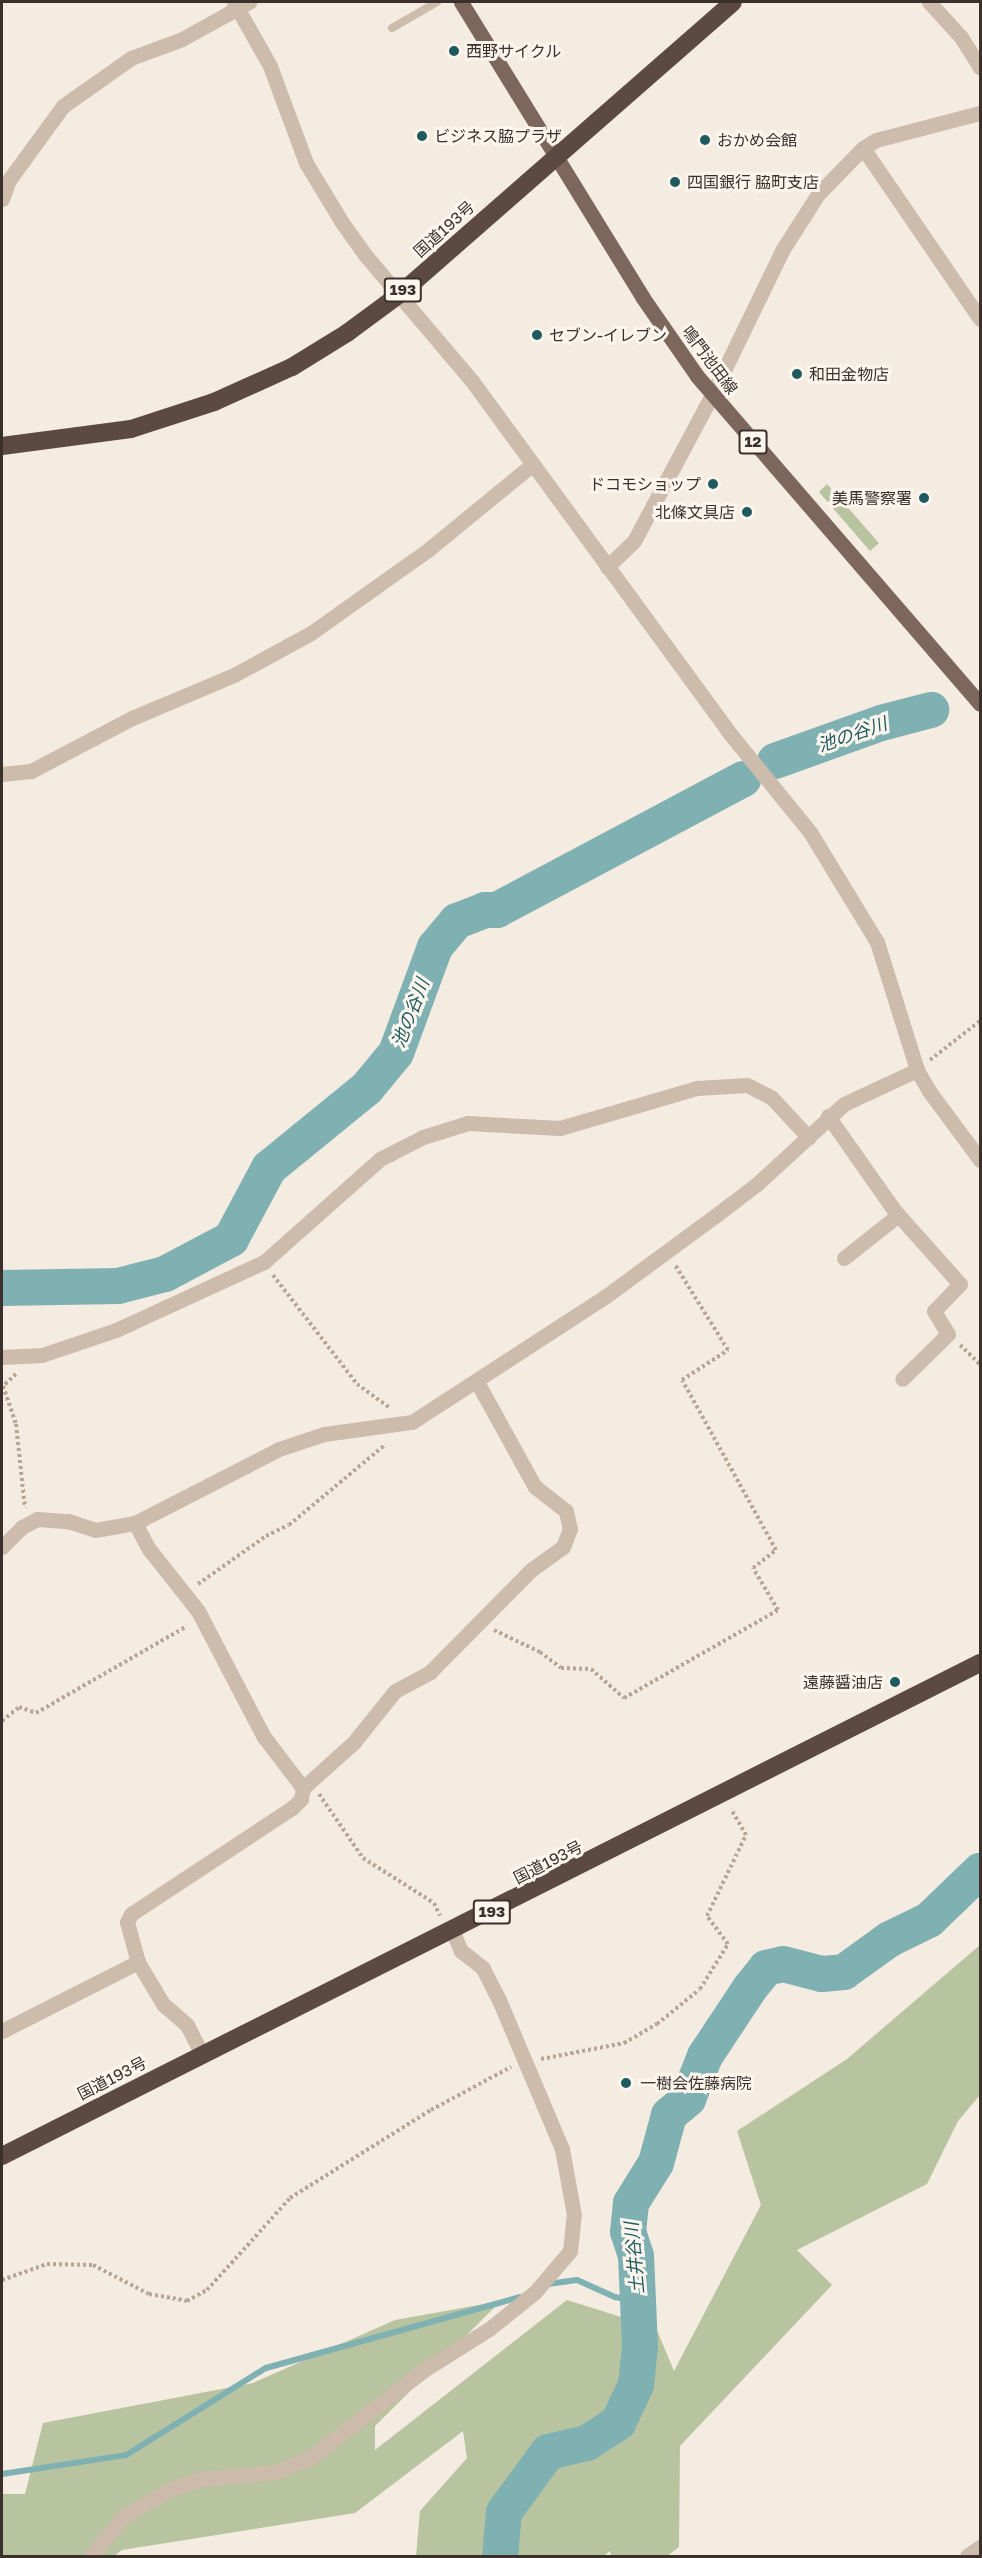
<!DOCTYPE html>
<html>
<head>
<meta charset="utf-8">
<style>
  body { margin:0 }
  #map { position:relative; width:982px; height:2558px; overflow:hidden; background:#f4ebe1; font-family:"Golos Text","Noto Sans JP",sans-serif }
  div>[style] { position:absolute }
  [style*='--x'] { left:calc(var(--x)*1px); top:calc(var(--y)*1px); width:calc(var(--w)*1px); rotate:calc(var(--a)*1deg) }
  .green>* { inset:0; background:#b8c4a0 }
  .stream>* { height:6px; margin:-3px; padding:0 3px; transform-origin:3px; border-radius:3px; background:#7fb0b2 }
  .river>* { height:36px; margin:-18px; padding:0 18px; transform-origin:18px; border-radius:18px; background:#7fb0b2 }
  .path>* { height:4px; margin-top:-2px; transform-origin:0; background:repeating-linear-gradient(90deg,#b9a596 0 3px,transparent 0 6px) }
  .lane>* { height:8px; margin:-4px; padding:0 4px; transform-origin:4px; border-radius:4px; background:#cdbbac }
  .street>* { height:15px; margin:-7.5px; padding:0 7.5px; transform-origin:7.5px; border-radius:7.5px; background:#cdbbac }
  .primary>* { height:15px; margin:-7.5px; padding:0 7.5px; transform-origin:7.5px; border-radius:7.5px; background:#7d675c }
  .highway>* { height:18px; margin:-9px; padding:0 9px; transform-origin:9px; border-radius:9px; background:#5c4a42 }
  .dots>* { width:16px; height:16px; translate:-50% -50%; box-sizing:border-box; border:3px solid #fbf5ee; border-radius:50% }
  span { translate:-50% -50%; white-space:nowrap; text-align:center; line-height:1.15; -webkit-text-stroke:6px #fbf5ee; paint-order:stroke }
  .shield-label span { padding:2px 4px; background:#fbf5ee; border:2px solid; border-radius:4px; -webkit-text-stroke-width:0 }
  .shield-label { font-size:15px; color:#3b302b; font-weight:700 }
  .poi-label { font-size:16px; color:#3b302b }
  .left { translate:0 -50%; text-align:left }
  .right { translate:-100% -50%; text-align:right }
  .street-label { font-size:16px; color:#3b302b }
  .water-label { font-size:18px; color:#1f5a5e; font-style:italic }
  .frame { position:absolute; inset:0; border:3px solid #3b302b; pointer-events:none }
</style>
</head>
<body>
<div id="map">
  <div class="green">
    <div style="clip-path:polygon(827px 484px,879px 543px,870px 551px,819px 492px)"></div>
    <div style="clip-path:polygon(980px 1945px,980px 2095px,958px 2121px,927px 2184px,797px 2250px,832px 2285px,680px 2446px,679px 2547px,667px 2556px,611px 2556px,610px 2551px,604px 2556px,416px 2556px,420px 2511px,467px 2458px,463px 2431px,355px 2513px,122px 2550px,114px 2556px,2px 2556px,2px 2494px,25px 2494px,43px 2423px,253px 2383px,395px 2320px,501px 2301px,375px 2426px,375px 2450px,567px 2300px,656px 2328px,674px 2371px,761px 2205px,737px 2131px,847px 2059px)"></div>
  </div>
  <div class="stream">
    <div style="--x:548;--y:2284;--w:29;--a:-8"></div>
    <div style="--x:577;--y:2280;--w:42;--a:24.1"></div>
    <div style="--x:615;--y:2297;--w:22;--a:10"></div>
    <div style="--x:2;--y:2474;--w:125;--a:-8.7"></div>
    <div style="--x:126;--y:2455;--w:165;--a:-31.9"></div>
    <div style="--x:266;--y:2368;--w:264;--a:-15.6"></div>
  </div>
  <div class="river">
    <div style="--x:775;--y:761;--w:113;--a:-19.7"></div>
    <div style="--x:881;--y:723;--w:52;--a:-14.6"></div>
    <div style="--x:2;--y:1288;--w:116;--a:-1"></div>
    <div style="--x:118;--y:1286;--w:49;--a:-14.3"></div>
    <div style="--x:165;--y:1274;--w:75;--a:-27.9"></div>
    <div style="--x:231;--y:1239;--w:81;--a:-61.8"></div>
    <div style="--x:269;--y:1168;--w:127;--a:-39.2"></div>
    <div style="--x:367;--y:1088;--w:45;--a:-50.4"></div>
    <div style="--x:396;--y:1053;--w:113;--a:-69.8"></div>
    <div style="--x:435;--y:947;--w:34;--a:-50"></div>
    <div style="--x:457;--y:921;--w:30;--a:-21"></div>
    <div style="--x:485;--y:910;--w:12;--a:0"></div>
    <div style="--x:497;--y:910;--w:279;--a:-28"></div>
    <div style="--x:500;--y:2556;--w:44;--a:-84.8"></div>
    <div style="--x:504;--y:2512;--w:74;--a:-53.7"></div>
    <div style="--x:548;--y:2452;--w:40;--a:-13"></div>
    <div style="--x:587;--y:2443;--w:37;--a:-33"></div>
    <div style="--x:618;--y:2423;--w:42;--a:-64.7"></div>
    <div style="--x:636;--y:2385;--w:38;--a:-84"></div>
    <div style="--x:640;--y:2347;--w:91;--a:-92.5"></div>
    <div style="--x:636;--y:2256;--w:25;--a:-108"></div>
    <div style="--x:628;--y:2232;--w:29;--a:-84"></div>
    <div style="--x:631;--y:2203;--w:47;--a:-58"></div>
    <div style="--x:656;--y:2163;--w:50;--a:-74.8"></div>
    <div style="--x:669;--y:2115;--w:25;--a:-40"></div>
    <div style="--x:688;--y:2099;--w:46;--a:-68.4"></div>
    <div style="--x:705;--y:2056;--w:82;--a:-56.5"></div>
    <div style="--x:750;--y:1988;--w:26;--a:-51"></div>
    <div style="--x:766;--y:1968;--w:17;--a:-13"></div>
    <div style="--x:783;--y:1964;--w:40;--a:14.4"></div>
    <div style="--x:822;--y:1974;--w:22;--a:-5"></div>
    <div style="--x:844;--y:1972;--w:57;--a:-35.7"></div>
    <div style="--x:890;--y:1939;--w:43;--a:-26"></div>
    <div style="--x:929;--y:1920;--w:71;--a:-43.9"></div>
  </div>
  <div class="path">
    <div style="--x:930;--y:1060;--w:63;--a:-38"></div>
    <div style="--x:273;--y:1275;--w:138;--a:52.4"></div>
    <div style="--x:357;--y:1384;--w:41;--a:36"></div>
    <div style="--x:960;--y:1345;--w:28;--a:44"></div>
    <div style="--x:16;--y:1374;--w:18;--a:137"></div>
    <div style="--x:3;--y:1386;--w:40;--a:71.1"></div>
    <div style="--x:16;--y:1424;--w:84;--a:83.9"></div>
    <div style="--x:198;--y:1584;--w:83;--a:-35.2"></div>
    <div style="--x:266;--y:1536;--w:25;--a:-26"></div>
    <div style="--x:289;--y:1525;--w:126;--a:-39.9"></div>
    <div style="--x:494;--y:1630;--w:51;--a:25.6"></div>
    <div style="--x:540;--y:1652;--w:26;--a:37"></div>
    <div style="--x:561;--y:1668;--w:30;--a:2"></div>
    <div style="--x:591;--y:1669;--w:44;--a:41.3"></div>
    <div style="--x:624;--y:1698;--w:177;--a:-29.7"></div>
    <div style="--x:778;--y:1610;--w:49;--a:-120.8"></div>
    <div style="--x:753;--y:1568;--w:29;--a:-38"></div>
    <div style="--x:776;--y:1550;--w:194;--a:-118.9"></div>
    <div style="--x:682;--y:1380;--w:55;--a:-33.1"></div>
    <div style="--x:728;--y:1350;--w:100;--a:-121.9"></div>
    <div style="--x:2;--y:1721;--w:22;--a:-39"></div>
    <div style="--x:19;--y:1707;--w:18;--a:19"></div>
    <div style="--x:36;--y:1713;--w:174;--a:-29.9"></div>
    <div style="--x:319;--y:1794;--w:78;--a:55.5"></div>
    <div style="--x:363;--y:1858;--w:84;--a:32.4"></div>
    <div style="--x:434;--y:1903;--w:14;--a:65"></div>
    <div style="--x:541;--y:2059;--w:85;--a:-10.9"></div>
    <div style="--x:624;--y:2043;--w:38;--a:-30"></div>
    <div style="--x:657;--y:2024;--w:55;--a:-39.1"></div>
    <div style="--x:700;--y:1989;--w:53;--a:-58.1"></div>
    <div style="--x:728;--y:1944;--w:35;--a:-127"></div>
    <div style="--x:707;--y:1916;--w:90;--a:-64.3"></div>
    <div style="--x:746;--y:1835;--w:30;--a:-120"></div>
    <div style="--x:2;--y:2280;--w:48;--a:-19.6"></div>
    <div style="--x:47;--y:2264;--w:46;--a:1.2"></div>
    <div style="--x:93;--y:2265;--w:63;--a:27.4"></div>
    <div style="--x:149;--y:2294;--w:39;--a:10"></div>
    <div style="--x:187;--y:2301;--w:23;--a:-29"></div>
    <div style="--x:207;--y:2290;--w:124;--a:-47.9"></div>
    <div style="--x:290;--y:2198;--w:166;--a:-32"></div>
    <div style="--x:431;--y:2110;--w:91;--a:-28.3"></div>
  </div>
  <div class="lane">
    <div style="--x:392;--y:28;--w:52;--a:-30"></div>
  </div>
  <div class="street">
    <div style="--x:234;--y:2;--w:73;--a:60.6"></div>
    <div style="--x:270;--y:66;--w:103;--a:69.6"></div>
    <div style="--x:306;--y:163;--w:68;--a:58.9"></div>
    <div style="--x:341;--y:221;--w:43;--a:54.5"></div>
    <div style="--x:366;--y:256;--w:164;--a:49.7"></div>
    <div style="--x:472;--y:381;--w:432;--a:53.8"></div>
    <div style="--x:727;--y:730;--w:132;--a:50.9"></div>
    <div style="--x:810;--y:832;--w:129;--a:58.7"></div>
    <div style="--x:877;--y:942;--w:134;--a:72.6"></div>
    <div style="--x:917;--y:1070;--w:24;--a:60"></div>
    <div style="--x:929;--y:1091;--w:86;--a:53.5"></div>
    <div style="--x:929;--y:2;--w:47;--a:47.6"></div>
    <div style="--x:961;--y:37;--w:36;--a:58"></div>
    <div style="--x:863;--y:148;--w:15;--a:-32"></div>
    <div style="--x:876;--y:140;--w:107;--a:-14.6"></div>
    <div style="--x:2;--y:199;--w:20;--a:-70"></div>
    <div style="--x:9;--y:180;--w:92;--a:-53.9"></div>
    <div style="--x:63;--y:106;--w:83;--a:-35.2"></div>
    <div style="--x:131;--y:58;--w:54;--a:-20.4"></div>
    <div style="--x:182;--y:39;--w:77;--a:-28.9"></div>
    <div style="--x:607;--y:567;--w:37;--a:-44"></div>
    <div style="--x:634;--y:541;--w:166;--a:-61.9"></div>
    <div style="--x:712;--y:395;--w:162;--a:-64.1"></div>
    <div style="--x:783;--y:249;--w:65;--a:-57.5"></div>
    <div style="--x:818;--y:194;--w:64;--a:-45.6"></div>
    <div style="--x:863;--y:148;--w:207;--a:55.6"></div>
    <div style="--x:2;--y:774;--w:29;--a:-6"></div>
    <div style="--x:31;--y:771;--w:114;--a:-27.7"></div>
    <div style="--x:132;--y:718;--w:111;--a:-22.9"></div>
    <div style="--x:234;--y:675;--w:88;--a:-28.6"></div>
    <div style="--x:311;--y:633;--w:145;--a:-35.4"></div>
    <div style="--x:429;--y:549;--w:134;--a:-39.3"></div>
    <div style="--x:828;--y:1116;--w:115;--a:54.9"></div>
    <div style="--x:894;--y:1210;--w:99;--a:48.3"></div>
    <div style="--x:960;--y:1284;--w:37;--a:134"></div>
    <div style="--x:934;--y:1311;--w:27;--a:59"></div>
    <div style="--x:948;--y:1334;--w:64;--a:135.6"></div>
    <div style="--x:844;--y:1258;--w:69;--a:-38.5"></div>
    <div style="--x:2;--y:1357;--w:40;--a:-2.9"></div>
    <div style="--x:42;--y:1355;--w:78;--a:-18.7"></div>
    <div style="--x:116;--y:1330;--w:163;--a:-24.7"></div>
    <div style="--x:264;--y:1262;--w:155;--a:-41.6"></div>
    <div style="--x:380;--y:1159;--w:48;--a:-27.1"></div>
    <div style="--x:423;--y:1137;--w:47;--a:-17.3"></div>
    <div style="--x:468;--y:1123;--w:92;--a:3.1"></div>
    <div style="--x:560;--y:1128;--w:143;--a:-16.3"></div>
    <div style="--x:697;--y:1088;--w:50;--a:-3.4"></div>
    <div style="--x:747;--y:1085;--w:28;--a:27"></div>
    <div style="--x:772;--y:1098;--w:54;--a:47.2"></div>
    <div style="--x:135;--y:1523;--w:30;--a:62"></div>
    <div style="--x:149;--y:1549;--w:79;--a:51.7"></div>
    <div style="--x:198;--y:1611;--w:142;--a:62.4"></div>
    <div style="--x:264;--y:1737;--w:64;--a:52.6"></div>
    <div style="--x:303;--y:1788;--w:69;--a:-42"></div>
    <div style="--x:354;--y:1742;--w:65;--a:-51.2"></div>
    <div style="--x:395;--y:1691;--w:40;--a:-28"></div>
    <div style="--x:430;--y:1672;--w:144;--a:-45.3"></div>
    <div style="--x:531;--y:1570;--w:39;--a:-36"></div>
    <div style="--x:563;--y:1547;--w:19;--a:-69"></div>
    <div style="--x:570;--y:1529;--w:18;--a:-103"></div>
    <div style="--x:566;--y:1511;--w:39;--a:-142"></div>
    <div style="--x:535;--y:1487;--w:120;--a:-118.9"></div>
    <div style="--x:2;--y:1547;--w:28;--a:-45"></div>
    <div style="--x:22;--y:1527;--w:17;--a:-28"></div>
    <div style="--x:37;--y:1519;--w:31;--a:4"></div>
    <div style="--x:68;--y:1521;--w:28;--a:18"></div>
    <div style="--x:95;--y:1530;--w:41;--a:-9.9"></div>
    <div style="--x:135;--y:1523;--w:162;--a:-27.2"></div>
    <div style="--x:279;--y:1449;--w:47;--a:-18.4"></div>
    <div style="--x:324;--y:1434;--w:89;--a:-7.8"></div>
    <div style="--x:412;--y:1422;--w:231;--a:-33"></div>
    <div style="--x:606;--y:1296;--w:135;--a:-36.3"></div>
    <div style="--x:715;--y:1216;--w:53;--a:-37.3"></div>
    <div style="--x:757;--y:1184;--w:118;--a:-42.6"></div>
    <div style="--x:844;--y:1104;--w:81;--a:-25"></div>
    <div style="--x:138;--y:1962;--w:41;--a:-105.4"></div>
    <div style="--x:127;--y:1922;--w:9;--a:-63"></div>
    <div style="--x:131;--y:1914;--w:193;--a:-33.4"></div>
    <div style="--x:292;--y:1808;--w:13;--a:-45"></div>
    <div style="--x:301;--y:1799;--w:11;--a:-80"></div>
    <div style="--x:2;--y:2031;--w:153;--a:-26.9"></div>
    <div style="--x:138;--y:1962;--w:49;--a:59.2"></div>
    <div style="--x:163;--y:2004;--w:32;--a:41"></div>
    <div style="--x:187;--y:2025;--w:33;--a:63"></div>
    <div style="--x:91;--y:2556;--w:52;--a:-50.5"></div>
    <div style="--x:124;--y:2516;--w:54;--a:-29.9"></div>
    <div style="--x:171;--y:2489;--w:33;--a:-18"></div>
    <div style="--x:202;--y:2479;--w:74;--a:-5.4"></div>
    <div style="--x:276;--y:2472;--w:38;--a:-23"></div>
    <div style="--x:311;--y:2457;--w:143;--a:-37.6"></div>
    <div style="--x:424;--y:2370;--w:77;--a:-32.2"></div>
    <div style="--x:489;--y:2329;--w:59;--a:-38.8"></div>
    <div style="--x:535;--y:2292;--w:54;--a:-49.5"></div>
    <div style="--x:570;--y:2251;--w:36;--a:-84"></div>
    <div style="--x:574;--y:2215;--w:67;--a:-100.3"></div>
    <div style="--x:562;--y:2149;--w:162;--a:-112.9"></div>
    <div style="--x:499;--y:2000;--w:36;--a:-117"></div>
    <div style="--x:483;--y:1968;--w:28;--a:-142"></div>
    <div style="--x:461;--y:1951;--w:21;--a:-113"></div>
    <div style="--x:967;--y:2556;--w:16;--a:-35"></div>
  </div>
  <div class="primary">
    <div style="--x:461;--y:2;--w:347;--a:58.4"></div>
    <div style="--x:643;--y:298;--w:95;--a:55.3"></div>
    <div style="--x:697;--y:376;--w:433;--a:49.2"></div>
  </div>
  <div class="highway">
    <div style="--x:2;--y:446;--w:130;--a:-7.5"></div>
    <div style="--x:131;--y:429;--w:87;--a:-18"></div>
    <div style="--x:214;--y:402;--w:85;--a:-24.2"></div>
    <div style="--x:292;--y:367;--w:65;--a:-31.7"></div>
    <div style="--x:347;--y:333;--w:67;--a:-36.5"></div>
    <div style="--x:401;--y:293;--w:441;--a:-41.2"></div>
    <div style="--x:2;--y:2156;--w:1095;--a:-26.75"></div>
  </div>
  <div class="dots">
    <div style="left:454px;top:51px;background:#1f5a5e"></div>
    <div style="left:422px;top:136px;background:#1f5a5e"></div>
    <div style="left:705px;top:140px;background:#1f5a5e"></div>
    <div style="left:675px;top:182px;background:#1f5a5e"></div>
    <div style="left:537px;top:335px;background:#1f5a5e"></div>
    <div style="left:797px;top:374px;background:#1f5a5e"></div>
    <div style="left:713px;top:484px;background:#1f5a5e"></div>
    <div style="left:924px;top:498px;background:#1f5a5e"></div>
    <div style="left:747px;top:512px;background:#1f5a5e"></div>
    <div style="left:895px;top:1682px;background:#1f5a5e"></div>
    <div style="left:626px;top:2083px;background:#1f5a5e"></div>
  </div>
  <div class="shield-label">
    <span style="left:403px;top:290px">193</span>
    <span style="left:753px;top:442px">12</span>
    <span style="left:492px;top:1912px">193</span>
  </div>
  <div class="poi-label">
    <span class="left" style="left:466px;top:51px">西野サイクル</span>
    <span class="left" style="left:434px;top:136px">ビジネス脇プラザ</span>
    <span class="left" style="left:717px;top:140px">おかめ会館</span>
    <span class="left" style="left:687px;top:182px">四国銀行 脇町支店</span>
    <span class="left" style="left:549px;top:335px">セブン-イレブン</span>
    <span class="left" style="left:809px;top:374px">和田金物店</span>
    <span class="right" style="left:701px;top:484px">ドコモショップ</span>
    <span class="right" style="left:912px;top:498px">美馬警察署</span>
    <span class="right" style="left:735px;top:512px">北條文具店</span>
    <span class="right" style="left:883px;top:1682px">遠藤醤油店</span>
    <span class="left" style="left:640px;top:2083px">一樹会佐藤病院</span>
  </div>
  <div class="street-label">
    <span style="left:444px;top:229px;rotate:-42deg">国道193号</span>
    <span style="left:710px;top:360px;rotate:53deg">鳴門池田線</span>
    <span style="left:548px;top:1862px;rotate:-27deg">国道193号</span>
    <span style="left:112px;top:2078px;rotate:-27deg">国道193号</span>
  </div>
  <div class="water-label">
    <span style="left:852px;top:734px;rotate:-19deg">池の谷川</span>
    <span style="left:410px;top:1013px;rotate:-69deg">池の谷川</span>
    <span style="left:634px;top:2258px;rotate:-95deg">土井谷川</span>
  </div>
  <div class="frame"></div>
</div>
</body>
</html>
